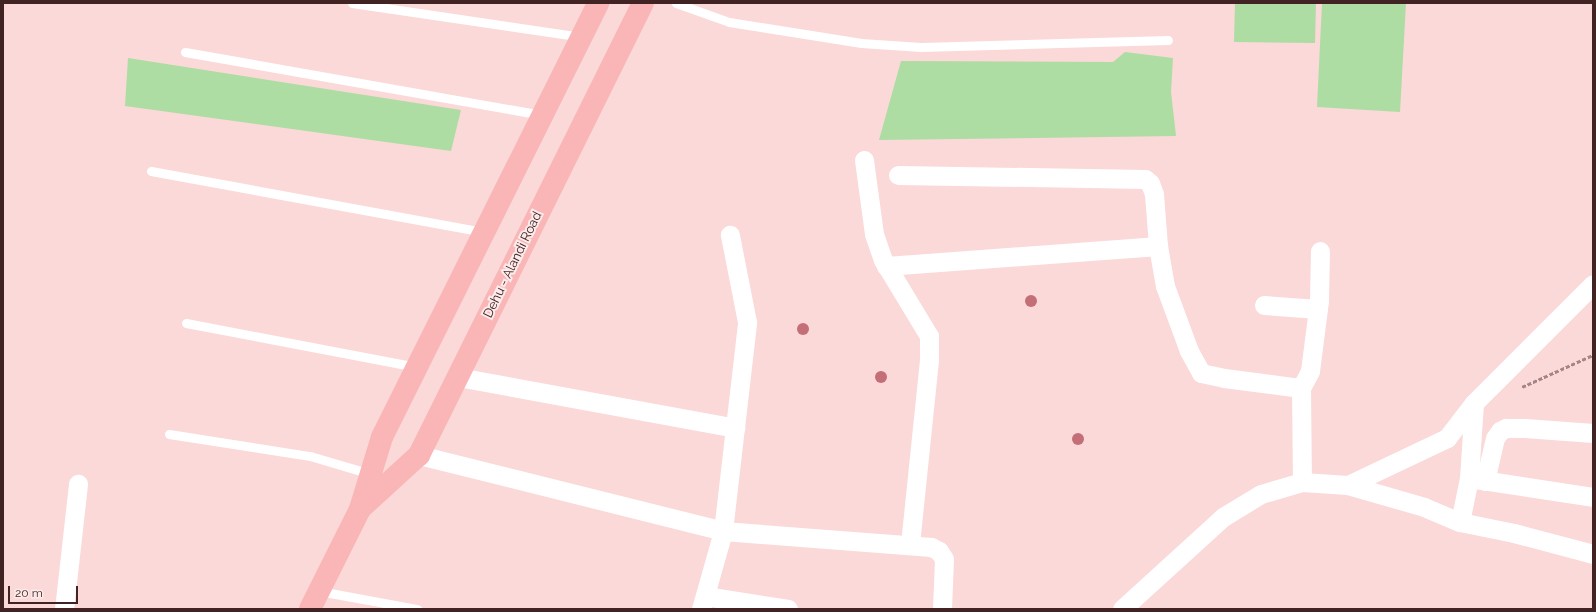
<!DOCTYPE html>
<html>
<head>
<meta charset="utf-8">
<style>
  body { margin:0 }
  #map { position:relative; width:1596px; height:612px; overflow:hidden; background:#fad9d8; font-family:Raleway,sans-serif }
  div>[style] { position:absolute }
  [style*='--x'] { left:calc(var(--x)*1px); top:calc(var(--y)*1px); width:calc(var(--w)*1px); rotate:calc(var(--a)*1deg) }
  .building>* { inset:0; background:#addda3 }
  .path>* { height:2.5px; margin-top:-1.25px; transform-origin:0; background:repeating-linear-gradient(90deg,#a48484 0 4px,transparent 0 6px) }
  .lane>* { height:9px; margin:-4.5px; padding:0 4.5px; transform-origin:4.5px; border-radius:4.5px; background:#fff }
  .street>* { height:19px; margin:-9.5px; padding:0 9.5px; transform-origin:9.5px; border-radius:9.5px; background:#fff }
  .primary>* { height:22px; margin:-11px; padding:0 11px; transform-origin:11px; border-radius:11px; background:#fab6b6 }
  .trees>* { width:12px; height:12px; margin:-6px; border-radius:50%; background:#c46e78 }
  span { translate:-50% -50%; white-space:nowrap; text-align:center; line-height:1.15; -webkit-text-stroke:4px #fcebea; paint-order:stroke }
  .street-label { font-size:13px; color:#412323 }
  .frame { position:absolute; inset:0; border:4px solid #412323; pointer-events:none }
  .scale { position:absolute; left:8px; top:586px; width:70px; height:18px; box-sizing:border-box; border:2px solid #412323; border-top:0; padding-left:5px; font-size:12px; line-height:14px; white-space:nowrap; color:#412323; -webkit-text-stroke:3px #fcebea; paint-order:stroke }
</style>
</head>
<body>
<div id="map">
  <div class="building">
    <div style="clip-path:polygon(1235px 3px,1316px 3px,1315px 43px,1234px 42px)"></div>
    <div style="clip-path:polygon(1322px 3px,1406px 3px,1400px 112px,1317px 107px)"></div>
    <div style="clip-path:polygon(1125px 52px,1173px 58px,1171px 92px,1176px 136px,879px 140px,901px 61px,1113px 62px)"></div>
    <div style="clip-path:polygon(128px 58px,461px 110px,451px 151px,125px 106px)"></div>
  </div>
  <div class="path">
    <div style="--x:1522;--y:387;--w:78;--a:-24.3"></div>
  </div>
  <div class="lane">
    <div style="--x:352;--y:3;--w:232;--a:8.4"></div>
    <div style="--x:676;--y:3;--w:56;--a:19.7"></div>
    <div style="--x:729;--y:22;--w:134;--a:9"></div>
    <div style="--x:861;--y:43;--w:60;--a:3.8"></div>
    <div style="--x:921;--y:47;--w:247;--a:-1.6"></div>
    <div style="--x:185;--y:52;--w:363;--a:10"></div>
    <div style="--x:151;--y:171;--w:339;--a:10.4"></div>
    <div style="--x:186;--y:323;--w:235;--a:10.8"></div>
    <div style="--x:169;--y:434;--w:143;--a:8.9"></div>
    <div style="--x:310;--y:456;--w:64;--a:16.4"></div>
    <div style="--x:319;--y:591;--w:100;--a:10.4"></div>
  </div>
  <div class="street">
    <div style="--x:864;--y:160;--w:75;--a:82.3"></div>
    <div style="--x:874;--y:234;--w:28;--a:71"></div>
    <div style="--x:883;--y:260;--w:89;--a:58.8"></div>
    <div style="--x:929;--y:336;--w:24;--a:90"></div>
    <div style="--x:929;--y:360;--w:186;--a:95.9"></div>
    <div style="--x:898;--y:175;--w:247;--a:0.9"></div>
    <div style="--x:1145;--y:179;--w:6;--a:39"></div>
    <div style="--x:1150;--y:183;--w:12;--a:70"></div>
    <div style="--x:1154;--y:194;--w:52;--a:85.6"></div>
    <div style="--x:886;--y:266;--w:273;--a:-4.2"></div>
    <div style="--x:1158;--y:246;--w:41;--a:80.1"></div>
    <div style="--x:1165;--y:286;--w:69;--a:69.7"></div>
    <div style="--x:1189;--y:351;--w:25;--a:61"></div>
    <div style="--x:1201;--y:373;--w:24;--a:12"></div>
    <div style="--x:1224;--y:378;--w:78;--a:7.4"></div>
    <div style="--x:1301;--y:388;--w:94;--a:89.4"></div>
    <div style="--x:1264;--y:305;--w:54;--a:4.2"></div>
    <div style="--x:458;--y:377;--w:282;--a:10.4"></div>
    <div style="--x:1301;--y:388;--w:19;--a:-62"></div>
    <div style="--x:1310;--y:371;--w:71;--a:-82.7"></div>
    <div style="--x:1319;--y:301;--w:50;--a:-88.9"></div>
    <div style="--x:419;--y:455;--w:313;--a:14"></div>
    <div style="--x:723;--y:531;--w:209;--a:4.4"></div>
    <div style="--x:931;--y:547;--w:9;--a:27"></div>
    <div style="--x:939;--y:551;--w:9;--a:58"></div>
    <div style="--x:944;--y:559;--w:50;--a:92.3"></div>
    <div style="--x:1469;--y:478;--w:125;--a:8.7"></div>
    <div style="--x:1485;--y:481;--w:44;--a:-76.9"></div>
    <div style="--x:1495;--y:438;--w:9;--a:-54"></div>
    <div style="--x:1500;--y:431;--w:7;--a:-27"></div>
    <div style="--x:1506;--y:428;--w:19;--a:0"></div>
    <div style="--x:1525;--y:428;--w:68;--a:4.2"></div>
    <div style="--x:1348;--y:485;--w:110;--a:-25.4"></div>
    <div style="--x:1447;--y:438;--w:44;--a:-52.4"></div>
    <div style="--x:1474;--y:403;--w:168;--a:-45"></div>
    <div style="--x:1460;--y:522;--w:45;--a:-78.4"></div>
    <div style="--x:1469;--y:478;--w:75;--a:-86.2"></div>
    <div style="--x:705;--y:596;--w:84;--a:8.9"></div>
    <div style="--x:64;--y:609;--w:126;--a:-83.6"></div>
    <div style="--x:701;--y:609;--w:81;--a:-74.2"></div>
    <div style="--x:723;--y:531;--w:210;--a:-83.4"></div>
    <div style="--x:747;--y:322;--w:89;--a:-101.1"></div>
    <div style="--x:1122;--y:609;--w:137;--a:-42.3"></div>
    <div style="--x:1223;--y:517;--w:44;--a:-31.2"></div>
    <div style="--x:1261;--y:494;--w:43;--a:-16.3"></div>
    <div style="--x:1302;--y:482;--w:46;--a:3.7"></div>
    <div style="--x:1348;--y:485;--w:79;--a:16.1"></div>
    <div style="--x:1424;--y:507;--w:39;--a:23"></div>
    <div style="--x:1460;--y:522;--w:55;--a:11.5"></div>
    <div style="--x:1514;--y:533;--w:82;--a:14.9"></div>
  </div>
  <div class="primary">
    <div style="--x:361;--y:508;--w:79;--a:-42.4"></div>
    <div style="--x:419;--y:455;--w:504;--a:-63.64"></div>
    <div style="--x:310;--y:609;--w:112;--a:-63.4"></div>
    <div style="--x:360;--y:509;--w:75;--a:-73"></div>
    <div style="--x:382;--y:437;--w:485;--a:-63.5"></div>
  </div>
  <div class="trees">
    <div style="left:1031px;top:301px"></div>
    <div style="left:803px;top:329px"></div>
    <div style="left:881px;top:377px"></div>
    <div style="left:1078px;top:439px"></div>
  </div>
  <div class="street-label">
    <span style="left:513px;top:265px;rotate:-64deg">Dehu - Alandi Road</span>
  </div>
  <div class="frame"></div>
  <div class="scale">20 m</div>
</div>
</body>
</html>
